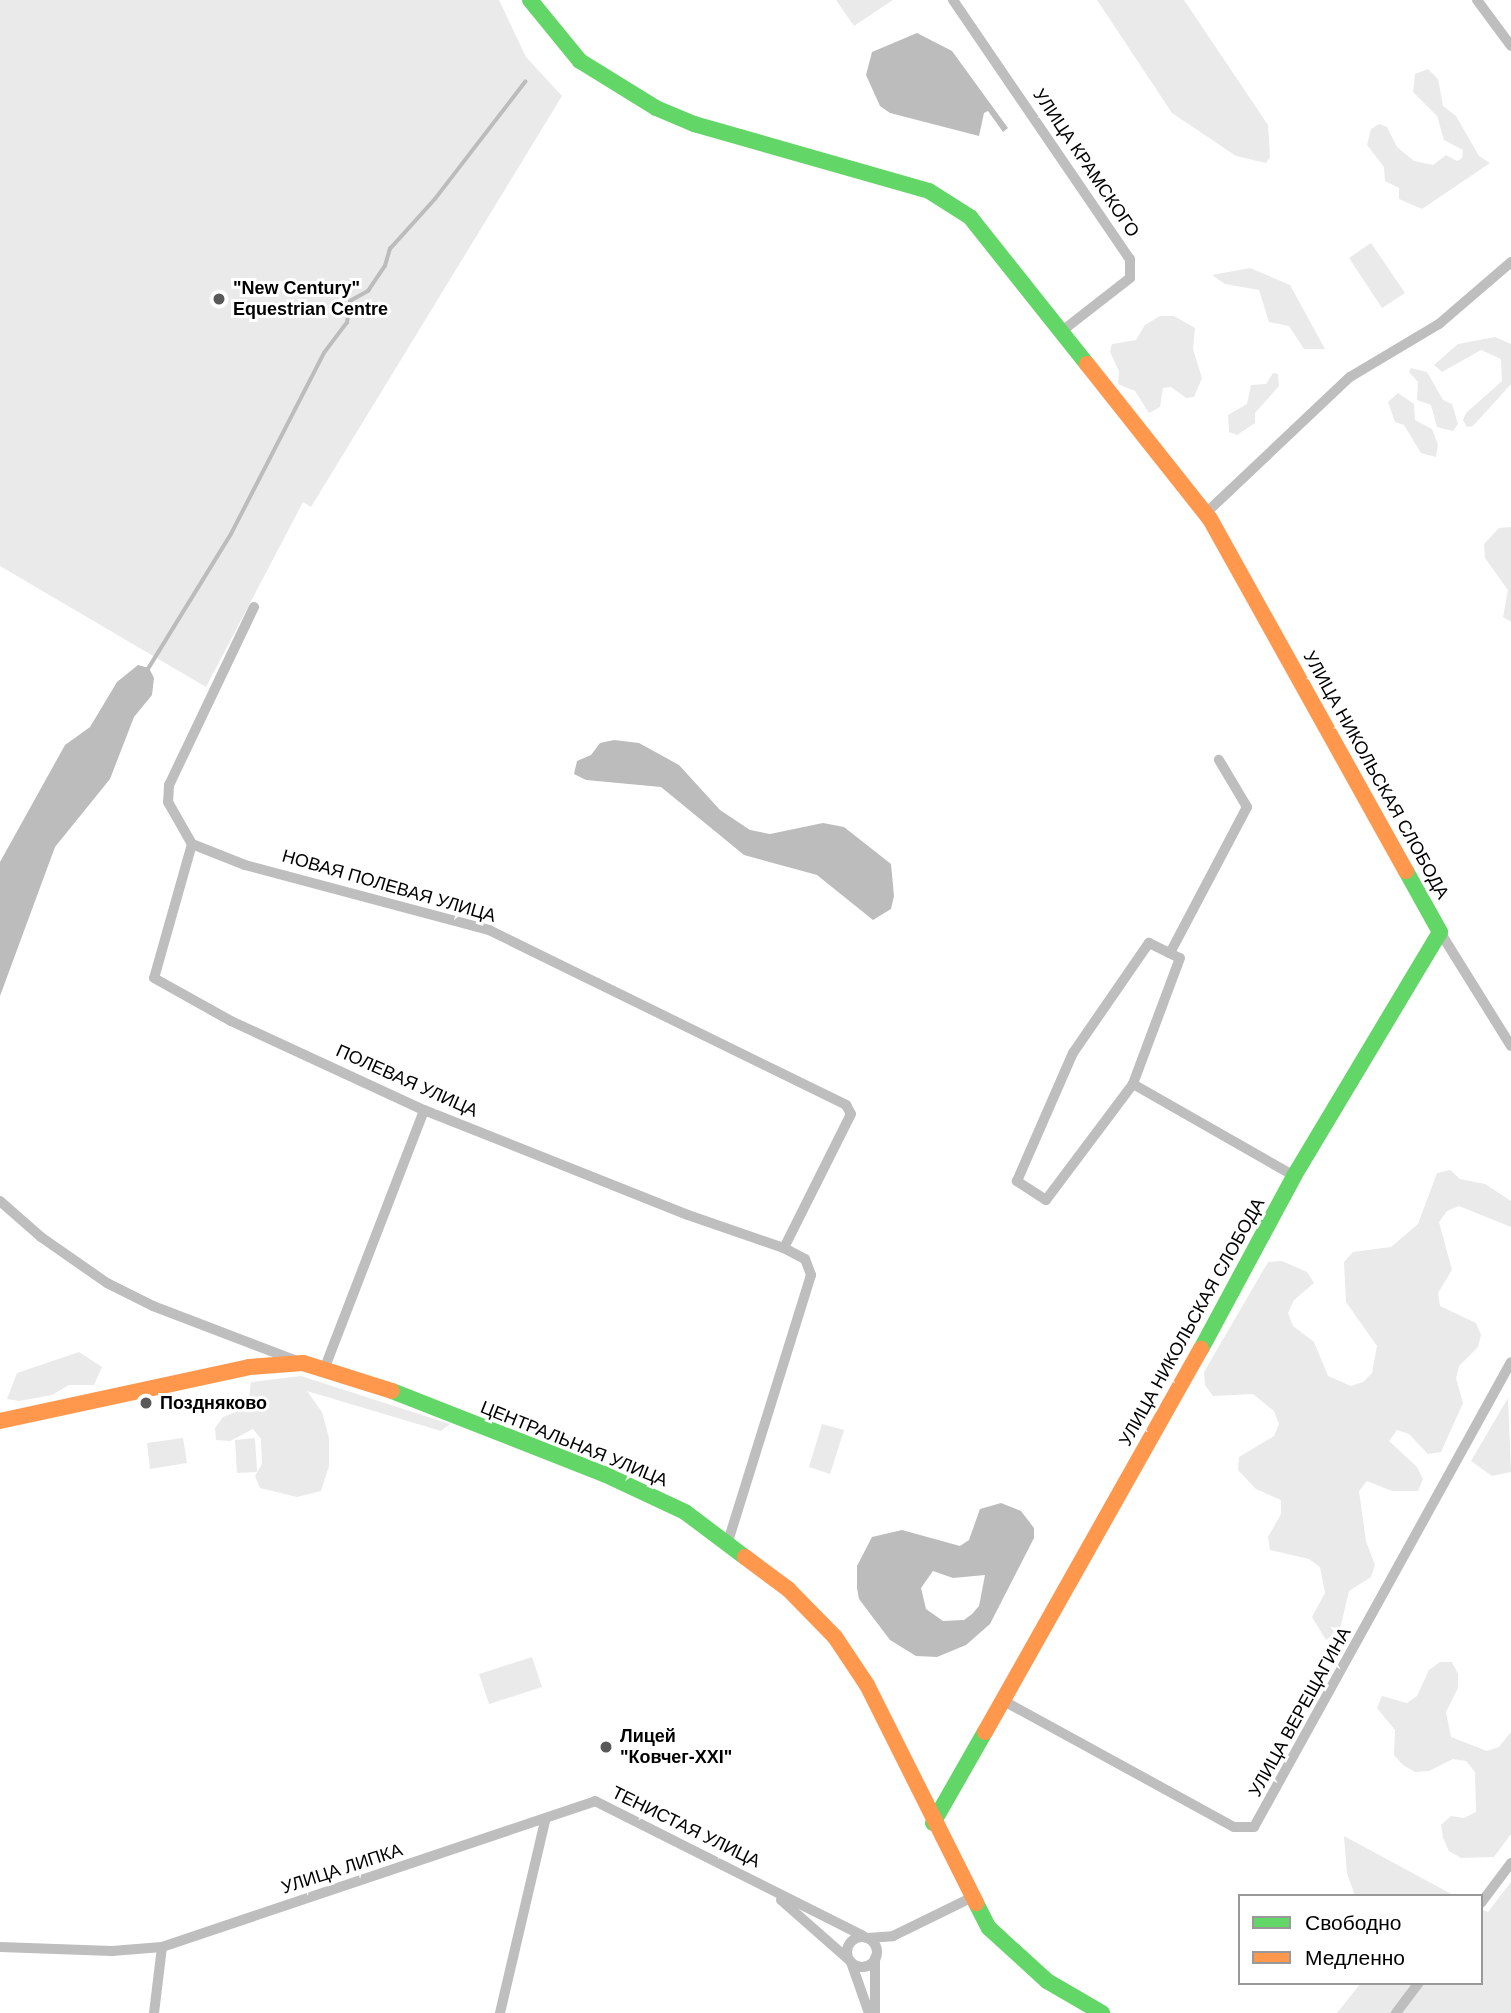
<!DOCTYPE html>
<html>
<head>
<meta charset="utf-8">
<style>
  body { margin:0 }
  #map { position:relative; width:1511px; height:2013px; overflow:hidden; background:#fff; font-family:Arial,sans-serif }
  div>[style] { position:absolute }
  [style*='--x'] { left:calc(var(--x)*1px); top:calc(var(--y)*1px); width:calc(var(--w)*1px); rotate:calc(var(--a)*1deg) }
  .green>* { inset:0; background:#eaeaea }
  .water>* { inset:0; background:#bcbcbc }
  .stream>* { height:3.5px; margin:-1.75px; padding:0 1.75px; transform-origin:1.75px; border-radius:1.75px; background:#bcbcbc }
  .street>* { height:10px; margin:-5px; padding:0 5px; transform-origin:5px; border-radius:5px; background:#bebebe }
  .street>.ring { margin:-5px; padding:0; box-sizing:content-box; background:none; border:10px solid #bebebe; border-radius:50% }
  .fast>* { height:16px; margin:-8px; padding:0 8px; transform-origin:8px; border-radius:8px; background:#63d668 }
  .slow>* { height:16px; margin:-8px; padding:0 8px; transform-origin:8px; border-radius:8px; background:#ff974d }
  .dots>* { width:19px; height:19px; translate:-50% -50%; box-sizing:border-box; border:4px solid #fff; border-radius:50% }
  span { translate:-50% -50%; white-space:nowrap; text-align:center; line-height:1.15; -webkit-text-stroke:6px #fff; paint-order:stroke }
  .street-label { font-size:18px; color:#000 }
  .poi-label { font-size:18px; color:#000; font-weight:700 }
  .left { translate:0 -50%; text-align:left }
  .legend { position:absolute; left:1238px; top:1894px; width:245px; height:91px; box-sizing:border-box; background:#fff; border:2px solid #999; margin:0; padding:9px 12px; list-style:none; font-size:21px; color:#000 }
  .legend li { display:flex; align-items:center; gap:14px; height:35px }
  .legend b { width:35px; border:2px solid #999 }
</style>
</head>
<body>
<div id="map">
  <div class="green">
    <div style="clip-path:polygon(0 0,499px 0,526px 57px,562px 96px,311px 507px,303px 502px,206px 687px,0 566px)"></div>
    <div style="clip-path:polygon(836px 0,893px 0,854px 26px)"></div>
    <div style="clip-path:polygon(1097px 0,1184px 0,1268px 125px,1270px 157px,1266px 163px,1236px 156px,1172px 113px)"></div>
    <div style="clip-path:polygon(1428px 69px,1438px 79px,1443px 106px,1456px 116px,1479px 156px,1490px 163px,1422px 209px,1399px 199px,1399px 188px,1385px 181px,1384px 167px,1367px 145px,1371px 129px,1379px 124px,1387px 127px,1397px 147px,1414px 161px,1433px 165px,1446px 155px,1457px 161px,1462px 158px,1463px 150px,1444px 140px,1437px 116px,1413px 92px,1415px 74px)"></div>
    <div style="clip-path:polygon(1371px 243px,1405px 293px,1382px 308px,1349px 258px)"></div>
    <div style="clip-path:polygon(1250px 268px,1290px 285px,1325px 349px,1304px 349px,1289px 326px,1269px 322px,1259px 290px,1225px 284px,1212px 275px)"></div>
    <div style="clip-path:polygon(1160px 316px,1174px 316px,1195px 328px,1193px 349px,1202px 378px,1194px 397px,1186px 398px,1171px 387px,1163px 388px,1160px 407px,1149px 413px,1135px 391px,1118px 384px,1119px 371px,1110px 352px,1112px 344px,1136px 340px,1145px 325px)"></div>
    <div style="clip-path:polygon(1495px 337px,1511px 344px,1511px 384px,1473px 426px,1467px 427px,1463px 420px,1466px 413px,1502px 381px,1501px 359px,1481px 350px,1442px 372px,1434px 365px,1458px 344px)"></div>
    <div style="clip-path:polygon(1411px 368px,1427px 372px,1443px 400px,1452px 404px,1458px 424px,1453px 431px,1437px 427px,1431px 405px,1417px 400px,1418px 382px,1409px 372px)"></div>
    <div style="clip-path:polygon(1273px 373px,1278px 374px,1279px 386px,1255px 413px,1255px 423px,1237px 435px,1229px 432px,1228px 415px,1247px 404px,1251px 385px,1266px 384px)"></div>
    <div style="clip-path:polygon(1398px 393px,1414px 404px,1415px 420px,1432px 429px,1438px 445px,1436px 457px,1421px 453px,1404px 425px,1395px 422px,1388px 402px)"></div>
    <div style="clip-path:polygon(1511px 527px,1511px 622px,1503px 617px,1508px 590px,1485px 558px,1484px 544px,1499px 528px)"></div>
    <div style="clip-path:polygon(1450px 1170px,1460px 1179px,1485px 1184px,1511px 1201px,1511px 1227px,1459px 1206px,1447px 1211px,1439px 1222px,1452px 1270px,1438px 1293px,1440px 1306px,1476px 1323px,1481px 1335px,1478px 1347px,1459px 1366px,1456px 1378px,1463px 1403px,1441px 1452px,1428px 1454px,1409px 1434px,1397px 1430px,1389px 1441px,1417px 1467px,1423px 1479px,1418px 1491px,1392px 1491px,1367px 1481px,1359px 1491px,1366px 1541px,1375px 1565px,1371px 1577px,1349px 1591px,1340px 1629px,1326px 1640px,1312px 1617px,1325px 1593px,1320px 1567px,1309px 1559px,1270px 1550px,1268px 1537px,1281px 1514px,1281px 1500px,1256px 1489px,1238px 1470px,1239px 1457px,1274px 1436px,1279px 1424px,1274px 1411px,1253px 1394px,1213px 1396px,1205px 1385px,1204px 1372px,1268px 1262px,1282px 1261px,1307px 1272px,1314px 1283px,1294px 1300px,1288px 1313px,1293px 1326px,1314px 1342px,1328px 1376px,1351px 1386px,1363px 1382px,1372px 1373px,1377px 1346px,1346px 1302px,1344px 1262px,1353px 1252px,1391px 1247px,1418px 1224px,1437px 1173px)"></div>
    <div style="clip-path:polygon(79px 1352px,102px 1367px,94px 1385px,69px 1385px,52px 1395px,19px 1401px,7px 1399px,17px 1373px)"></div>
    <div style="clip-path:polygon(301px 1376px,450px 1424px,441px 1431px,307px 1391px,322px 1412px,329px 1438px,329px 1466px,321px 1491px,297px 1497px,260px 1488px,255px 1476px,262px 1464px,261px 1439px,253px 1429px,230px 1441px,216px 1440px,215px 1428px,223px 1417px,248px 1407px,251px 1382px)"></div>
    <div style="clip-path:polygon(1508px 1398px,1511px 1472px,1492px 1476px,1471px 1461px)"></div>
    <div style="clip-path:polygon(822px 1424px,844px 1430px,830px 1474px,809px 1467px)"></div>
    <div style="clip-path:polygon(183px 1438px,187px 1463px,150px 1469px,147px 1443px)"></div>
    <div style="clip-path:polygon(255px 1438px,257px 1472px,237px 1473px,235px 1440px)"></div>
    <div style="clip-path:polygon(532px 1657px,542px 1687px,489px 1704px,479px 1674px)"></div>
    <div style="clip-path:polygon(1440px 1662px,1452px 1662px,1458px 1674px,1458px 1688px,1446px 1712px,1451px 1737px,1487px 1751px,1499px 1747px,1511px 1732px,1511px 1834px,1494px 1857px,1461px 1858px,1449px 1851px,1443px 1838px,1441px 1825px,1451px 1816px,1464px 1818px,1476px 1812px,1475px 1772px,1466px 1761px,1453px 1759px,1429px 1771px,1415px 1772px,1403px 1765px,1394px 1755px,1395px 1730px,1377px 1708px,1382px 1696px,1407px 1703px,1417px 1696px,1429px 1670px)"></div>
    <div style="clip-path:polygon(1344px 1836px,1455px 1896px,1355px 1896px,1347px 1873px)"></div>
    <div style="clip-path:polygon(1511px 1882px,1511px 2013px,1337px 2013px,1361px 1983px,1481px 1983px,1481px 1909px,1488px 1912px)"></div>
  </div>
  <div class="water">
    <div style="clip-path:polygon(917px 33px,952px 51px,1008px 128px,1003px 132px,988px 111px,984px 113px,979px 136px,890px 113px,880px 106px,866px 75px,872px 52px)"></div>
    <div style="clip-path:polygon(138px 665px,149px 668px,154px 678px,152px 695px,134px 717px,110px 779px,55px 847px,0 996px,0 862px,65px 745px,90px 727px,117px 682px)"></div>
    <div style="clip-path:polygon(614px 740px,639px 743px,679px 765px,720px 810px,750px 830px,770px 834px,823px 823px,844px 827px,891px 864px,894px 896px,891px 909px,873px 920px,817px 875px,744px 855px,661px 787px,586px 780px,574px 774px,577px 761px,591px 755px,600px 743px)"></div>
    <div style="clip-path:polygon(evenodd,1001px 1503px,1021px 1511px,1034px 1528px,1034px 1538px,990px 1624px,966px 1645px,937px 1657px,916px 1656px,890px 1640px,859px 1599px,857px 1588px,857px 1566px,872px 1537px,902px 1530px,960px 1546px,969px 1540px,980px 1509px,1001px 1503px,933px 1571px,953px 1578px,985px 1575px,979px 1606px,972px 1614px,964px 1620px,943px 1621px,926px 1609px,921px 1588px,933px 1571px)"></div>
  </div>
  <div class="stream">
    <div style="--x:148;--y:669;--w:158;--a:-58.4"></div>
    <div style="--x:231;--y:534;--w:203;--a:-62.8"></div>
    <div style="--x:324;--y:353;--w:38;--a:-53"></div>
    <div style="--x:347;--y:323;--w:22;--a:-82"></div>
    <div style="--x:350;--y:301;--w:21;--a:-29"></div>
    <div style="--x:368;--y:291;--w:30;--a:-56"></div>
    <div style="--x:385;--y:266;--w:18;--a:-74"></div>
    <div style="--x:390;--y:249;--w:67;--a:-48"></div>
    <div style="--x:435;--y:199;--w:148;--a:-52.4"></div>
  </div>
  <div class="street">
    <div style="--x:953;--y:0;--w:314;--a:55.7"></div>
    <div style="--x:1130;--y:259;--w:19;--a:90"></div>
    <div style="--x:1130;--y:278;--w:86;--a:142.1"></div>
    <div style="--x:1477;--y:0;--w:57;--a:53.5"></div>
    <div style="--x:1206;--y:513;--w:198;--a:-43.4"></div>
    <div style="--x:1350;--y:377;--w:104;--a:-30.8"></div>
    <div style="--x:1439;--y:324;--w:95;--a:-40.7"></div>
    <div style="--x:254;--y:607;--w:197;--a:115.5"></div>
    <div style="--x:169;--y:785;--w:17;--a:93"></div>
    <div style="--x:168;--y:802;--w:48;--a:60.3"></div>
    <div style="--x:192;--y:844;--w:57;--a:21.6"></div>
    <div style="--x:245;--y:865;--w:253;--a:14.9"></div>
    <div style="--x:489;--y:930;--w:398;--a:26.1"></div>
    <div style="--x:846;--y:1105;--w:10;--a:61"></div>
    <div style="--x:851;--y:1114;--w:150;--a:116.6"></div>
    <div style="--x:784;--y:1248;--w:24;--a:28"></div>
    <div style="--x:805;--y:1259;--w:17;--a:69"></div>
    <div style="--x:811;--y:1275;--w:279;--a:107.3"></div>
    <div style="--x:192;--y:844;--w:139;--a:105.8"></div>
    <div style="--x:154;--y:978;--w:88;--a:29.2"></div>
    <div style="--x:231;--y:1021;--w:213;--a:24.8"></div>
    <div style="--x:424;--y:1110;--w:284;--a:21.7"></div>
    <div style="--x:688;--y:1215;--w:102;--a:19"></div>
    <div style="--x:1440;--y:932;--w:134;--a:58.1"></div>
    <div style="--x:1170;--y:953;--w:165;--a:-62.2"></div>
    <div style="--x:1247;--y:807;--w:55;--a:-120.8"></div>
    <div style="--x:1133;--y:1084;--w:145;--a:126.9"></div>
    <div style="--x:1046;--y:1200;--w:35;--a:-147"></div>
    <div style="--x:1017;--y:1181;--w:140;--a:-66.4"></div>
    <div style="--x:1073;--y:1053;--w:134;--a:-55.4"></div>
    <div style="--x:1149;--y:943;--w:34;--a:26"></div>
    <div style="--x:1180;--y:958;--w:134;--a:110.5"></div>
    <div style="--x:1133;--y:1084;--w:185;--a:29.7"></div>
    <div style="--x:0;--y:1201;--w:55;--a:41.3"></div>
    <div style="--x:41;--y:1237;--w:80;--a:34.9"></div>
    <div style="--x:107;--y:1283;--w:51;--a:26.6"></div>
    <div style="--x:153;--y:1306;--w:154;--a:20.9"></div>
    <div style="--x:325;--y:1367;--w:275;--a:-68.9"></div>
    <div style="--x:1002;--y:1700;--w:264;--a:28.7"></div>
    <div style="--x:1234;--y:1827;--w:20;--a:0"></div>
    <div style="--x:1254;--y:1827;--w:531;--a:-61.07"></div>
    <div style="--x:781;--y:1900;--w:89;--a:41.4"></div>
    <div style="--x:1481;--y:1903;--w:50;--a:-53.1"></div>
    <div class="ring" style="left:847px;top:1937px;width:20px;height:20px"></div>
    <div style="--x:867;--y:1938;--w:26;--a:-4"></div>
    <div style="--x:893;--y:1936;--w:87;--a:-26"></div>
    <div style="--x:0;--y:1947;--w:112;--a:2"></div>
    <div style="--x:112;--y:1951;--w:50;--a:-4.6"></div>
    <div style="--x:851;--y:1962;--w:54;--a:70.6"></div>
    <div style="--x:154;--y:2013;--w:66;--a:-83.1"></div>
    <div style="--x:162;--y:1947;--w:457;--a:-18.6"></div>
    <div style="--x:595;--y:1801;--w:300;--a:26.7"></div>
    <div style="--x:500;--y:2013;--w:197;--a:-76.8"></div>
    <div style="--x:875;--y:2013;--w:55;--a:-90"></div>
    <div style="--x:1396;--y:2013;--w:38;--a:-53"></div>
  </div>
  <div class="fast">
    <div style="--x:530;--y:0;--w:79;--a:50.7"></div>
    <div style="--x:580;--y:61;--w:89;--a:31.7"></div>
    <div style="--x:656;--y:108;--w:41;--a:22.8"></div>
    <div style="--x:694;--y:124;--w:244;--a:15.9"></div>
    <div style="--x:929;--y:191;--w:49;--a:32.4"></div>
    <div style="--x:970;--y:217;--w:188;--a:51.5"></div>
    <div style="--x:1201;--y:1349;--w:196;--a:-61.7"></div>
    <div style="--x:1294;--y:1176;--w:284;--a:-59.1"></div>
    <div style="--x:1440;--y:932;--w:70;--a:-119.1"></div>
    <div style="--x:392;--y:1391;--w:228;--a:21.4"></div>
    <div style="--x:604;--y:1474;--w:89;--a:25.1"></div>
    <div style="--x:685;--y:1512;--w:75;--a:36.9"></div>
    <div style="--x:933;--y:1823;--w:105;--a:-60.3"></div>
    <div style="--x:976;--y:1903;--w:28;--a:63"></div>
    <div style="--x:989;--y:1928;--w:79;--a:42.4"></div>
    <div style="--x:1047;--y:1981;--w:64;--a:30.2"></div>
  </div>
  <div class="slow">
    <div style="--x:1087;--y:364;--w:198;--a:51.6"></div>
    <div style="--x:1210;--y:519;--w:403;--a:60.9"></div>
    <div style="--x:0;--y:1421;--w:255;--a:-12.2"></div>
    <div style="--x:249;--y:1367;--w:54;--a:-4.2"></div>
    <div style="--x:303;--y:1363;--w:93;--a:17.5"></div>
    <div style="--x:745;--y:1557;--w:54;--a:36.7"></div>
    <div style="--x:788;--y:1589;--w:67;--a:45.6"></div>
    <div style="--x:835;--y:1637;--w:58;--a:56.3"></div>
    <div style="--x:867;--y:1685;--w:244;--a:63.4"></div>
    <div style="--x:985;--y:1732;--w:440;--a:-60.6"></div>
  </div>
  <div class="dots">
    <div style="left:219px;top:299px;background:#595959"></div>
    <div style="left:146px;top:1403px;background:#595959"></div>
    <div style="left:606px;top:1747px;background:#595959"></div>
  </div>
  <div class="street-label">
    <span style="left:1086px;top:163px;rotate:56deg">УЛИЦА КРАМСКОГО</span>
    <span style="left:1376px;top:775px;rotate:61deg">УЛИЦА НИКОЛЬСКАЯ СЛОБОДА</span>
    <span style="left:389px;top:886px;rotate:16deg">НОВАЯ ПОЛЕВАЯ УЛИЦА</span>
    <span style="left:407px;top:1081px;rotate:24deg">ПОЛЕВАЯ УЛИЦА</span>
    <span style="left:1192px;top:1322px;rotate:-61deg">УЛИЦА НИКОЛЬСКАЯ СЛОБОДА</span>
    <span style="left:574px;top:1444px;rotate:22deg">ЦЕНТРАЛЬНАЯ УЛИЦА</span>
    <span style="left:1300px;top:1712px;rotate:-61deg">УЛИЦА ВЕРЕЩАГИНА</span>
    <span style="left:686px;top:1827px;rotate:26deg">ТЕНИСТАЯ УЛИЦА</span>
    <span style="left:342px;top:1869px;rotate:-18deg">УЛИЦА ЛИПКА</span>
  </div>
  <div class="poi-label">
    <span class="left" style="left:233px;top:299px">"New Century"<br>Equestrian Centre</span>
    <span class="left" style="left:160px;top:1403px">Поздняково</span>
    <span class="left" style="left:620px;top:1747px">Лицей<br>"Ковчег-XXI"</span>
  </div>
  <ul class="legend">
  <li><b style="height:9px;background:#63d668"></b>Свободно</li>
  <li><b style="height:9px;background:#ff974d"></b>Медленно</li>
  </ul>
</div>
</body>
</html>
